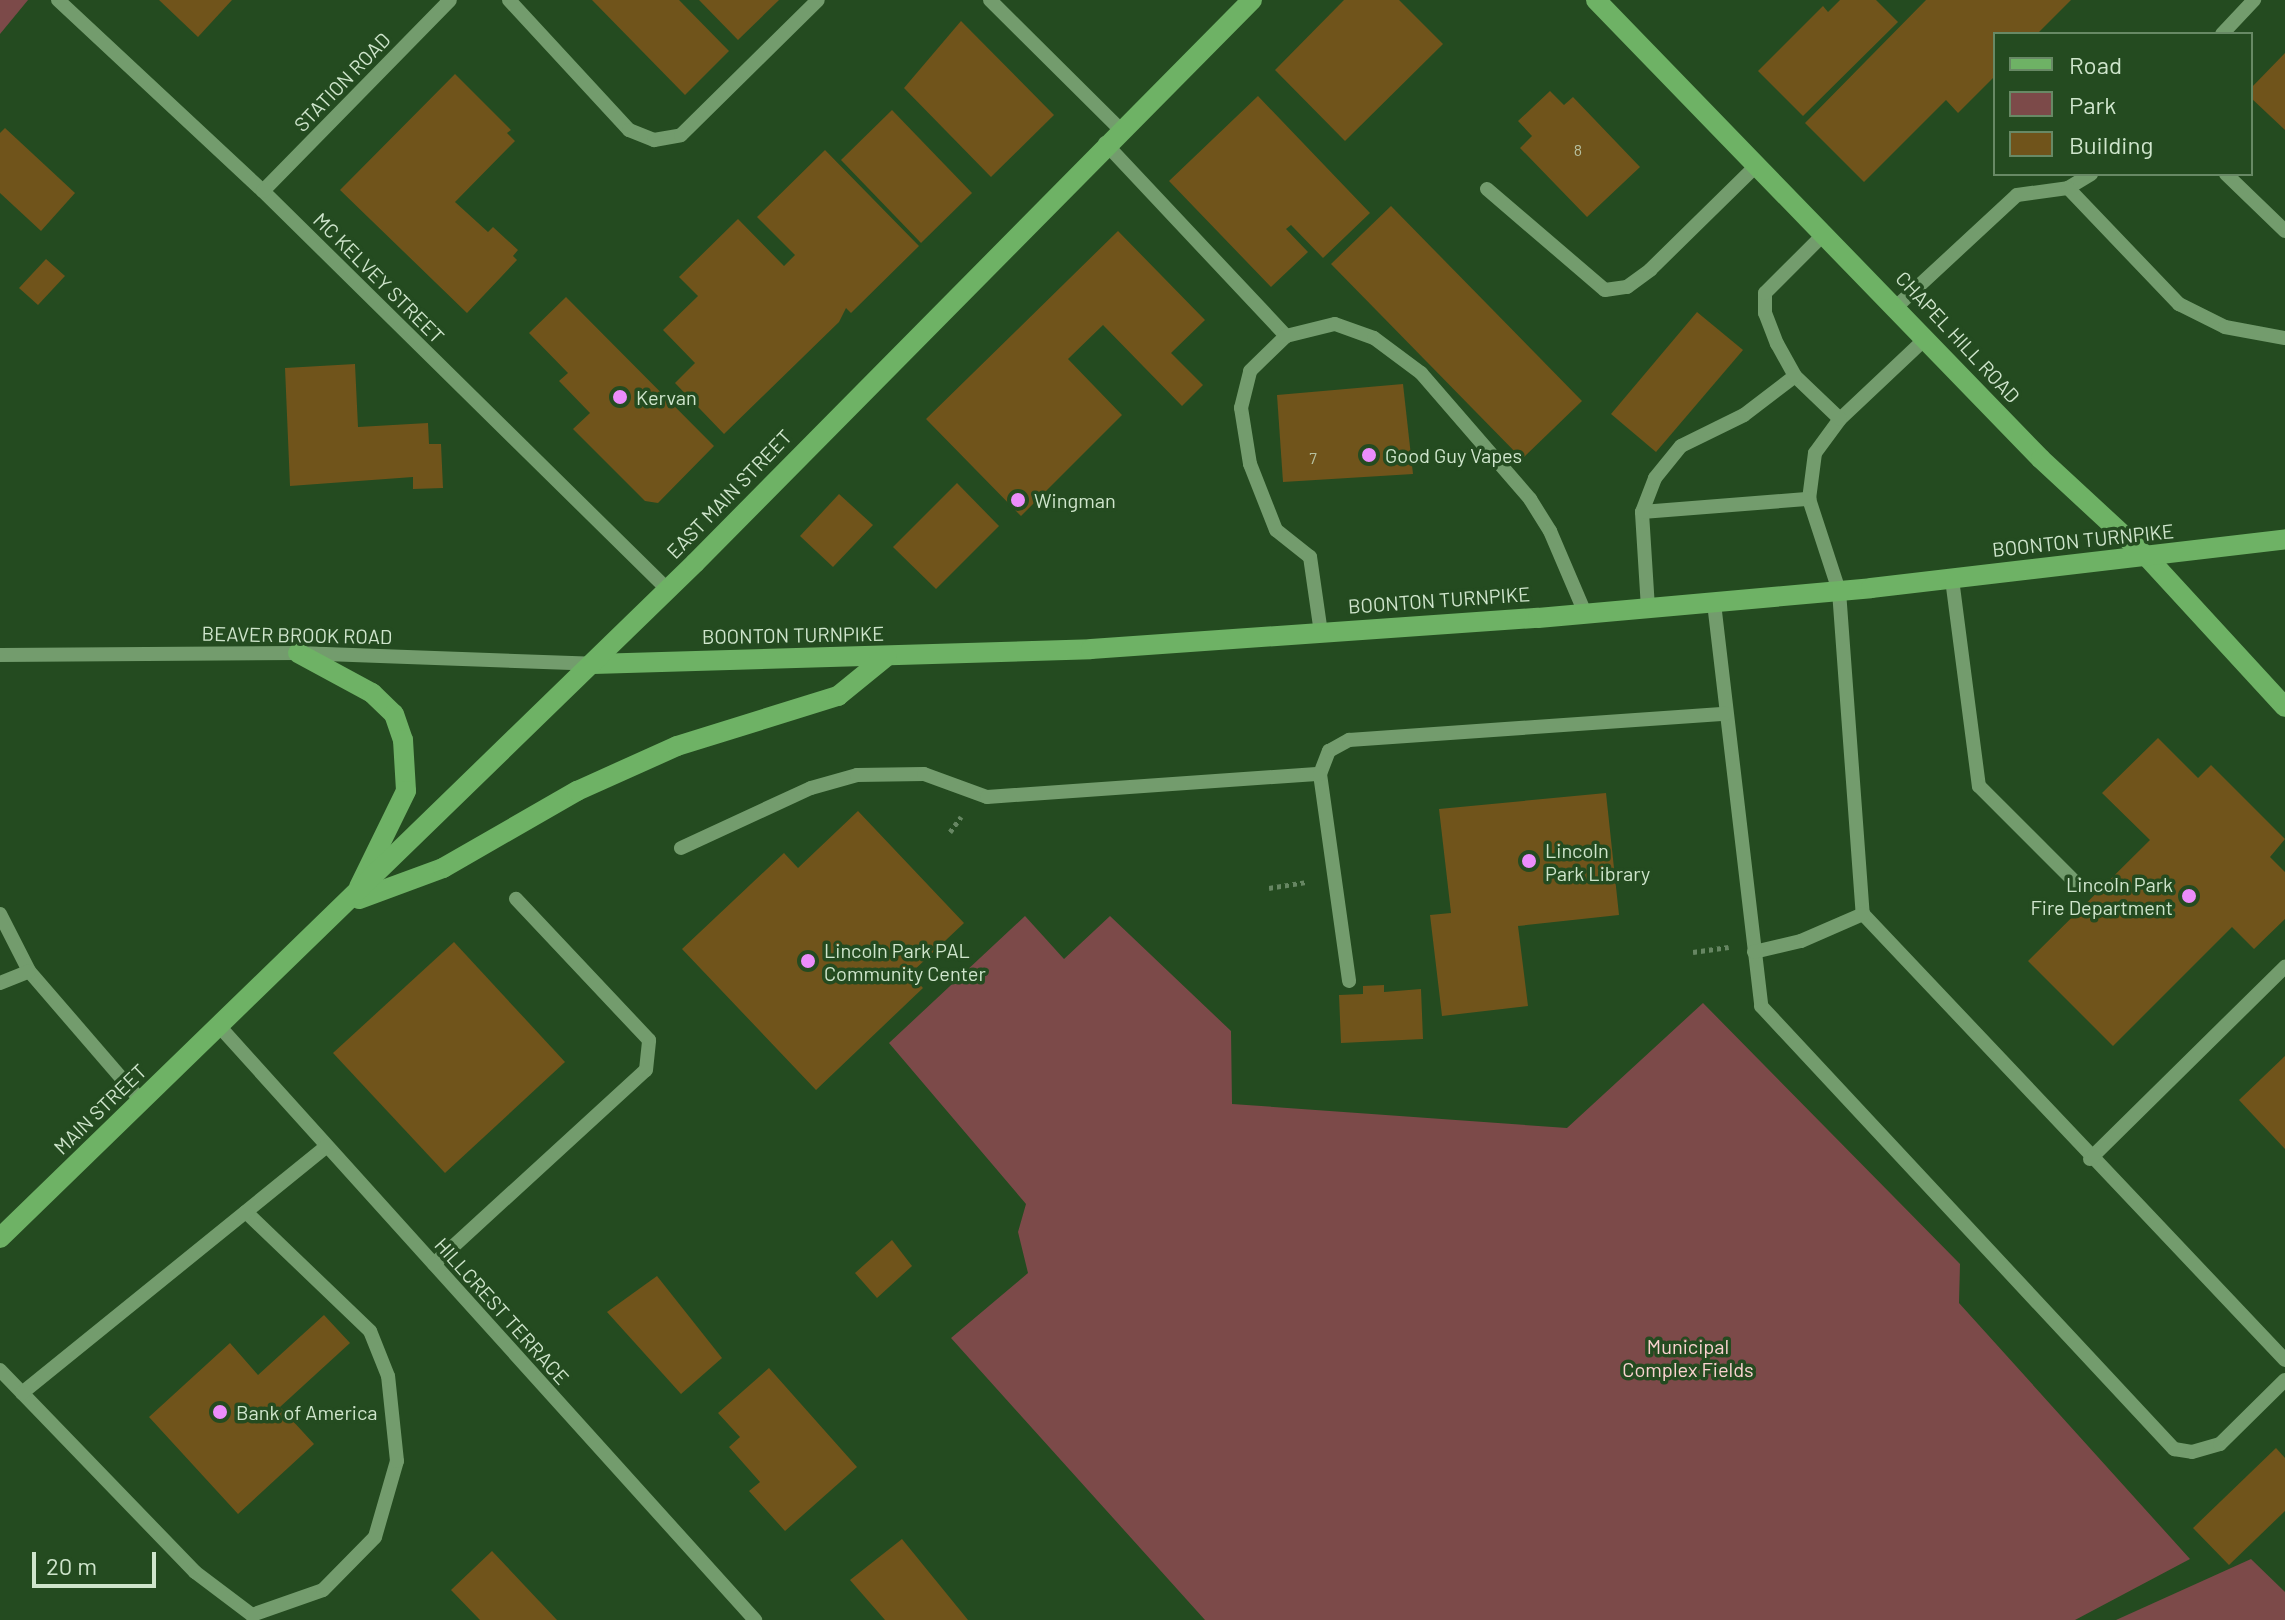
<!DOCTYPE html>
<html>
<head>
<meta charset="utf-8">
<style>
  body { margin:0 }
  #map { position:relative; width:2285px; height:1620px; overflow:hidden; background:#244b20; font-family:Barlow,sans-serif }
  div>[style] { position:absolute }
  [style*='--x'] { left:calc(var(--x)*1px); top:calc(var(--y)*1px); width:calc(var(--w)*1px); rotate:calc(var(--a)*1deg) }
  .green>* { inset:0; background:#7c4a49 }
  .building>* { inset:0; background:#70541b }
  .path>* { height:5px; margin-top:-2.5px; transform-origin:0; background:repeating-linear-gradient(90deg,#668662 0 4px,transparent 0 8px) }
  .minor>* { height:14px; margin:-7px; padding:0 7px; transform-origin:7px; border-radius:7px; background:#739c6d }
  .major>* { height:20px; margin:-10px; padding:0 10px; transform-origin:10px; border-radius:10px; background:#6eb265 }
  .dots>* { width:22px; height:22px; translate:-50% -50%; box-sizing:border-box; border:4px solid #244b20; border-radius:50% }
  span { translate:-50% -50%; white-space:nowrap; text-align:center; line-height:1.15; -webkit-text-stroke:7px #244b20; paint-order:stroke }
  .number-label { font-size:16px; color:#b7c1a0 }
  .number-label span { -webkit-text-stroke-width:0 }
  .street-label { font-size:20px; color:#cfe5cc }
  .poi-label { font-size:20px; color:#cfe5cc }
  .left { translate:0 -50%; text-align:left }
  .right { translate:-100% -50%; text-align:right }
  .park-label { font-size:20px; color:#fad2d0 }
  .legend { position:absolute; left:1993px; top:32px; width:260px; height:144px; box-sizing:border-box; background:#244b20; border:2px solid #688965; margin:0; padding:10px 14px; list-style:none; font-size:24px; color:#cfe5cc }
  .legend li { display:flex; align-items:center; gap:16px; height:40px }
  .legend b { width:40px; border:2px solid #688965 }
  .scale { position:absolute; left:32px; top:1552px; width:124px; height:36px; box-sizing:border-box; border:4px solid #cfe5cc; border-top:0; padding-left:10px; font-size:24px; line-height:28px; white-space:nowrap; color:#cfe5cc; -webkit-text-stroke:6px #244b20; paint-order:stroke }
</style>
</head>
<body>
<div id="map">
  <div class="green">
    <div style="clip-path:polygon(0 0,28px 0,0 34px)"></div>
    <div style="clip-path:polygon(1025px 916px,1064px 959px,1110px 916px,1231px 1031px,1232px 1104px,1567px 1128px,1703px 1003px,1960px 1264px,1959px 1303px,2190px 1559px,2075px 1620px,1205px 1620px,951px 1338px,1028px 1273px,1018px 1232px,1026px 1204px,889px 1043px)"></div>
    <div style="clip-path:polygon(2251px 1559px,2285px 1592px,2285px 1620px,2116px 1620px)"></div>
  </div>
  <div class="building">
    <div style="clip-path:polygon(159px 0,232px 0,198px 37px)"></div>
    <div style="clip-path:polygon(592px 0,679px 0,729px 51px,685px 95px)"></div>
    <div style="clip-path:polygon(699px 0,779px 0,738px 40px)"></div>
    <div style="clip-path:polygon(1344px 0,1399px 0,1443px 44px,1345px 141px,1275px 70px)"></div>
    <div style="clip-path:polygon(1840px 0,1876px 0,1898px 22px,1803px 116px,1758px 71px,1823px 6px,1828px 12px)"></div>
    <div style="clip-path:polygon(1926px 0,2071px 0,2037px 34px,1995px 34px,1995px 76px,1958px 113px,1946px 100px,1864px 182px,1805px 123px)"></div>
    <div style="clip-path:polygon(961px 21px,1054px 115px,991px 177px,904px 88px)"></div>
    <div style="clip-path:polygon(2285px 53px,2285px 130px,2251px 98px,2251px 88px)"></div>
    <div style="clip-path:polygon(455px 74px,511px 130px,507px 133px,515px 141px,455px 202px,488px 232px,493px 227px,518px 250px,513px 256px,517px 260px,467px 313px,340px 190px)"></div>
    <div style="clip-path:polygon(1550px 91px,1564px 105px,1573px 97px,1640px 167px,1587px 217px,1520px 148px,1532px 136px,1518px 121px)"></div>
    <div style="clip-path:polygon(1258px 96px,1370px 213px,1323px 258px,1291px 225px,1286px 229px,1308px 252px,1271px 287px,1169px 181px)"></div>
    <div style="clip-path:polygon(892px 110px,972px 193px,921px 243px,841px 160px)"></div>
    <div style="clip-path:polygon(5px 128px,75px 193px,41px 231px,0 193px,0 133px)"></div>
    <div style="clip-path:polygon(825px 150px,919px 246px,851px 313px,846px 308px,839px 322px,724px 434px,675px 383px,695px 363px,663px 330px,698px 296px,679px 277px,738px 219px,784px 266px,795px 255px,757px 217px)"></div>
    <div style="clip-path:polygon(1391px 206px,1582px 401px,1522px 459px,1331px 264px)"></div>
    <div style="clip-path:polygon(1118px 231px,1205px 320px,1171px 353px,1203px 385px,1182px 406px,1103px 325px,1068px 359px,1122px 415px,1021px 516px,926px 419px)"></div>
    <div style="clip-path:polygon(46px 259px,65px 276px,38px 305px,19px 288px)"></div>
    <div style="clip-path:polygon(566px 297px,714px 446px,658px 503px,645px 501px,573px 429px,590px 413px,559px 381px,568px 373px,529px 333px)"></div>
    <div style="clip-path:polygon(1697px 312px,1743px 350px,1656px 452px,1611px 414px)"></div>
    <div style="clip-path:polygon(355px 364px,358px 427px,428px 423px,429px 444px,441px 444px,443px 488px,413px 489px,413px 477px,290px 486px,285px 368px)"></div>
    <div style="clip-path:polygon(1403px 384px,1413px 474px,1283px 482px,1277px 395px)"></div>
    <div style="clip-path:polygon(957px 483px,999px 526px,936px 589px,893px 547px)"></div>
    <div style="clip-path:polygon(839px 494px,873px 525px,833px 567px,800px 536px)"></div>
    <div style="clip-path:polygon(2158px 738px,2198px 778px,2211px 765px,2285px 839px,2270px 857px,2285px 872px,2285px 919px,2254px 949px,2232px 927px,2113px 1046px,2028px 961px,2150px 840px,2102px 793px)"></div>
    <div style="clip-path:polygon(1606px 793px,1619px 915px,1518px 926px,1528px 1006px,1442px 1016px,1430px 915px,1451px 913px,1439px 809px)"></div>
    <div style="clip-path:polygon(858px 811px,964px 923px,910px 974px,923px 988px,816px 1090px,682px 949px,784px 853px,798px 868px)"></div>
    <div style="clip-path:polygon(454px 942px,565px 1062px,445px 1173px,333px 1053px)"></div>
    <div style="clip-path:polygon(1384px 985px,1384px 992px,1421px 989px,1423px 1039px,1341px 1043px,1339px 995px,1363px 994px,1363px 986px)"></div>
    <div style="clip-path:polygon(2285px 1056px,2285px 1149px,2239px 1100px)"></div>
    <div style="clip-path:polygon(892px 1240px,912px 1266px,877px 1298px,855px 1273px)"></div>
    <div style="clip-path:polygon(657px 1276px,722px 1358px,681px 1394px,607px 1312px)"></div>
    <div style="clip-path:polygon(324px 1315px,350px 1343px,280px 1407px,314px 1444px,238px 1514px,149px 1417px,230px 1343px,258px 1375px)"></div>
    <div style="clip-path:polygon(769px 1368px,857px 1467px,785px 1531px,749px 1491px,760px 1482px,729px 1447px,740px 1437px,718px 1413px)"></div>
    <div style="clip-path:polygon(2276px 1448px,2285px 1458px,2285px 1511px,2229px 1565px,2193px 1528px)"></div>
    <div style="clip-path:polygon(902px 1539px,968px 1620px,885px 1620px,850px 1580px)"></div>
    <div style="clip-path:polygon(492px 1551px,557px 1620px,480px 1620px,451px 1590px)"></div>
  </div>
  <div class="path">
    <div style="--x:950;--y:832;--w:19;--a:-54"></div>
    <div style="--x:1269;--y:888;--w:39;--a:-9"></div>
    <div style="--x:1693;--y:952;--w:36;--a:-8"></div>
  </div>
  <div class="minor">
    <div style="--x:58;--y:0;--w:280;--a:43"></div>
    <div style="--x:263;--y:191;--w:569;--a:44.57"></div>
    <div style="--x:509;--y:0;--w:177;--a:47.3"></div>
    <div style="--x:629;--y:130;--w:27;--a:22"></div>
    <div style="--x:654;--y:140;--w:27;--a:-10"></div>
    <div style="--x:681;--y:135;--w:192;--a:-44.6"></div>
    <div style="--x:990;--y:0;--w:183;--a:44.8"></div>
    <div style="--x:2222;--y:34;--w:47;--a:-46.7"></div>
    <div style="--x:1105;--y:143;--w:265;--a:46.8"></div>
    <div style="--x:2226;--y:174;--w:82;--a:44"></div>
    <div style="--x:2068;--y:188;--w:27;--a:-31"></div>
    <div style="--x:1487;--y:189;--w:155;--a:40.6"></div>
    <div style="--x:1605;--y:290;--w:22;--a:-8"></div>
    <div style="--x:1627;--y:287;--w:29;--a:-36"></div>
    <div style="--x:1650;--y:270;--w:151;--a:-44.5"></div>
    <div style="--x:263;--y:191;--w:267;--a:-45.6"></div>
    <div style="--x:1896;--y:307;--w:165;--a:-42.8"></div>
    <div style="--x:2017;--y:195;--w:51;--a:-7.8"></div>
    <div style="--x:2068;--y:188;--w:161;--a:46.3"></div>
    <div style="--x:2179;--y:304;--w:51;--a:26.6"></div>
    <div style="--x:2225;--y:327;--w:61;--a:10.4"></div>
    <div style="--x:1925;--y:339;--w:117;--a:136.7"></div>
    <div style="--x:1840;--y:419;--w:42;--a:126.3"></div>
    <div style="--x:1815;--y:453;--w:46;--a:97.4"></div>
    <div style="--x:1809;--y:499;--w:97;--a:71.9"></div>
    <div style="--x:1839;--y:591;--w:324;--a:85.8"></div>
    <div style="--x:1863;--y:914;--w:614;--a:46.58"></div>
    <div style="--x:1795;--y:376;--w:62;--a:43.7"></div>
    <div style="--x:1642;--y:512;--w:168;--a:-4.5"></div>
    <div style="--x:1952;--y:579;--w:209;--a:82.6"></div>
    <div style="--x:1979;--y:786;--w:141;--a:45"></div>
    <div style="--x:1714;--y:603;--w:406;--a:83.3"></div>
    <div style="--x:1761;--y:1006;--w:606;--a:47.01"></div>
    <div style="--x:2174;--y:1449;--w:18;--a:9"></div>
    <div style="--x:2192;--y:1452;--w:29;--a:-16"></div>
    <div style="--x:2220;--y:1444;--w:91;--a:-44.6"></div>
    <div style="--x:1648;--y:608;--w:96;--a:-93.6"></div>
    <div style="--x:1642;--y:512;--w:36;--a:-69"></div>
    <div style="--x:1655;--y:478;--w:41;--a:-50.9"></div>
    <div style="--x:1681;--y:446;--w:70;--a:-26.2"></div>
    <div style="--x:1744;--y:415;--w:64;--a:-37.4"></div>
    <div style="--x:1795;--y:376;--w:37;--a:-119"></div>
    <div style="--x:1777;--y:344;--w:33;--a:-111"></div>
    <div style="--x:1765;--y:313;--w:20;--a:-90"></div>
    <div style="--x:1765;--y:293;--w:85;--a:-45"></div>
    <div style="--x:1321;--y:633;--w:77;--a:-98.2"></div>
    <div style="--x:1310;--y:557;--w:43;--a:-141.5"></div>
    <div style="--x:1276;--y:530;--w:71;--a:-111.5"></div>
    <div style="--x:1250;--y:464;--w:57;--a:-99.1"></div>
    <div style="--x:1241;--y:408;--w:38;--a:-76"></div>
    <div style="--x:1250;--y:371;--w:50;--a:-44.2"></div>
    <div style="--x:1286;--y:336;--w:50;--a:-13.8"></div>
    <div style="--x:1335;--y:324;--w:41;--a:19.7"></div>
    <div style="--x:1374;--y:338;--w:59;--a:36.7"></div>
    <div style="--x:1421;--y:373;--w:167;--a:49.1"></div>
    <div style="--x:1530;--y:499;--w:38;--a:58"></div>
    <div style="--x:1550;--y:531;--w:89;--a:66.9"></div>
    <div style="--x:0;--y:655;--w:298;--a:-0.4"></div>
    <div style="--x:298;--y:653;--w:295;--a:2.1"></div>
    <div style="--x:1320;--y:774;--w:209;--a:82"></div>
    <div style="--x:681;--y:848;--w:143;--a:-24.8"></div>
    <div style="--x:811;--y:788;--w:48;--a:-15.8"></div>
    <div style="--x:857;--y:775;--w:67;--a:-0.9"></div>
    <div style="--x:924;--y:774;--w:67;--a:20.1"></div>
    <div style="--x:987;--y:797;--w:334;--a:-4"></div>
    <div style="--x:1320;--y:774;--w:25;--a:-69"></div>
    <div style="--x:1329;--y:751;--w:23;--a:-29"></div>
    <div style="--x:1349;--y:740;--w:377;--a:-4"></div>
    <div style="--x:0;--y:914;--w:64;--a:63"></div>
    <div style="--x:29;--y:971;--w:173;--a:49.2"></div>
    <div style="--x:1754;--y:952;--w:48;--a:-13.2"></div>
    <div style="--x:1801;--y:941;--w:68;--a:-23.5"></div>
    <div style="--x:0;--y:983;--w:31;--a:-22"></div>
    <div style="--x:220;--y:1027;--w:799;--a:47.94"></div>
    <div style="--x:2090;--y:1159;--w:274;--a:-44.6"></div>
    <div style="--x:434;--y:1264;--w:287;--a:-42.5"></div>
    <div style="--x:646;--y:1070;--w:30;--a:-84"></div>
    <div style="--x:649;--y:1040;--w:194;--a:-133.3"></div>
    <div style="--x:0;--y:1370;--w:281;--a:46"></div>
    <div style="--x:195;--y:1572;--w:71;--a:37"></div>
    <div style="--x:252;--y:1615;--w:75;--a:-19.4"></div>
    <div style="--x:323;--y:1590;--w:74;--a:-45.5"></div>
    <div style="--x:375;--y:1537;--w:79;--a:-73.9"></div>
    <div style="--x:397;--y:1461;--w:85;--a:-96"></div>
    <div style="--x:388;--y:1376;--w:48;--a:-111.8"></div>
    <div style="--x:370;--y:1331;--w:172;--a:-136.2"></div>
    <div style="--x:22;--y:1393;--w:392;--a:-39"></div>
  </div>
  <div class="major">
    <div style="--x:1596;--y:0;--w:639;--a:45.89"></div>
    <div style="--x:2041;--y:459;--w:146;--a:42.8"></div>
    <div style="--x:2148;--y:558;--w:202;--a:47.4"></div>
    <div style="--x:298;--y:653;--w:84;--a:28.4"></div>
    <div style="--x:372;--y:693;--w:30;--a:44"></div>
    <div style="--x:394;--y:714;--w:28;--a:71"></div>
    <div style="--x:403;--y:740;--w:51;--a:86.6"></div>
    <div style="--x:406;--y:791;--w:107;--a:116.1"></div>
    <div style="--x:593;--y:664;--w:498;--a:-1.7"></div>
    <div style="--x:1091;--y:649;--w:448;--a:-4"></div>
    <div style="--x:1538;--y:618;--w:334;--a:-5.1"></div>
    <div style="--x:1871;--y:588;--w:417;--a:-6.7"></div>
    <div style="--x:359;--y:899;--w:90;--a:-20.3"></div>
    <div style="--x:443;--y:868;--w:155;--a:-29.9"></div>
    <div style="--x:577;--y:791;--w:110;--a:-24.2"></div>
    <div style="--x:677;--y:746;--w:169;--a:-17.3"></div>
    <div style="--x:838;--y:696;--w:63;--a:-39.2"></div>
    <div style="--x:0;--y:1238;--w:969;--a:-44.16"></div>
    <div style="--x:695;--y:563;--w:792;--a:-45.31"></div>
  </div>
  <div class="dots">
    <div style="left:620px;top:397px;background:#eb8dfb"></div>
    <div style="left:1369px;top:455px;background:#eb8dfb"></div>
    <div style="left:1018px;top:500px;background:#eb8dfb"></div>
    <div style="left:1529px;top:861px;background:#eb8dfb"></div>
    <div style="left:2189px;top:896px;background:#eb8dfb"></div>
    <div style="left:808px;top:961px;background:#eb8dfb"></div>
    <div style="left:220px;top:1412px;background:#eb8dfb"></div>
  </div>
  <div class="number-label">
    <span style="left:1578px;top:150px">8</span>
    <span style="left:1313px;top:458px">7</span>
  </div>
  <div class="street-label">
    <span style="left:342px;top:82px;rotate:-46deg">STATION ROAD</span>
    <span style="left:379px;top:278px;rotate:45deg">MC KELVEY STREET</span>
    <span style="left:1958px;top:337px;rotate:47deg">CHAPEL HILL ROAD</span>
    <span style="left:729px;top:494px;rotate:-46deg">EAST MAIN STREET</span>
    <span style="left:2083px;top:540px;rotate:-6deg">BOONTON TURNPIKE</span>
    <span style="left:1439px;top:600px;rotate:-4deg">BOONTON TURNPIKE</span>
    <span style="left:297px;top:635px;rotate:1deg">BEAVER BROOK ROAD</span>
    <span style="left:793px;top:635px;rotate:-1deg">BOONTON TURNPIKE</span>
    <span style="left:100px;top:1109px;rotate:-44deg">MAIN STREET</span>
    <span style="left:502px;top:1311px;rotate:48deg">HILLCREST TERRACE</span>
  </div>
  <div class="poi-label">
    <span class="left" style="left:636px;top:397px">Kervan</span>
    <span class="left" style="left:1385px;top:455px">Good Guy Vapes</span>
    <span class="left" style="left:1034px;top:500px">Wingman</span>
    <span class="left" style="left:1545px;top:862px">Lincoln<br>Park Library</span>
    <span class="right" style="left:2173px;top:896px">Lincoln Park<br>Fire Department</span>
    <span class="left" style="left:824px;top:962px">Lincoln Park PAL<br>Community Center</span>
    <span class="left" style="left:236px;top:1412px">Bank of America</span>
  </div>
  <div class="park-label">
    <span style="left:1688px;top:1358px">Municipal<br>Complex Fields</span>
  </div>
  <ul class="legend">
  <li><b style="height:10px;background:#6eb265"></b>Road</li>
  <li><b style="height:22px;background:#7c4a49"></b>Park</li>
  <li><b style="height:22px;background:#70541b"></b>Building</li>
  </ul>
  <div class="scale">20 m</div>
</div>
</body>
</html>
